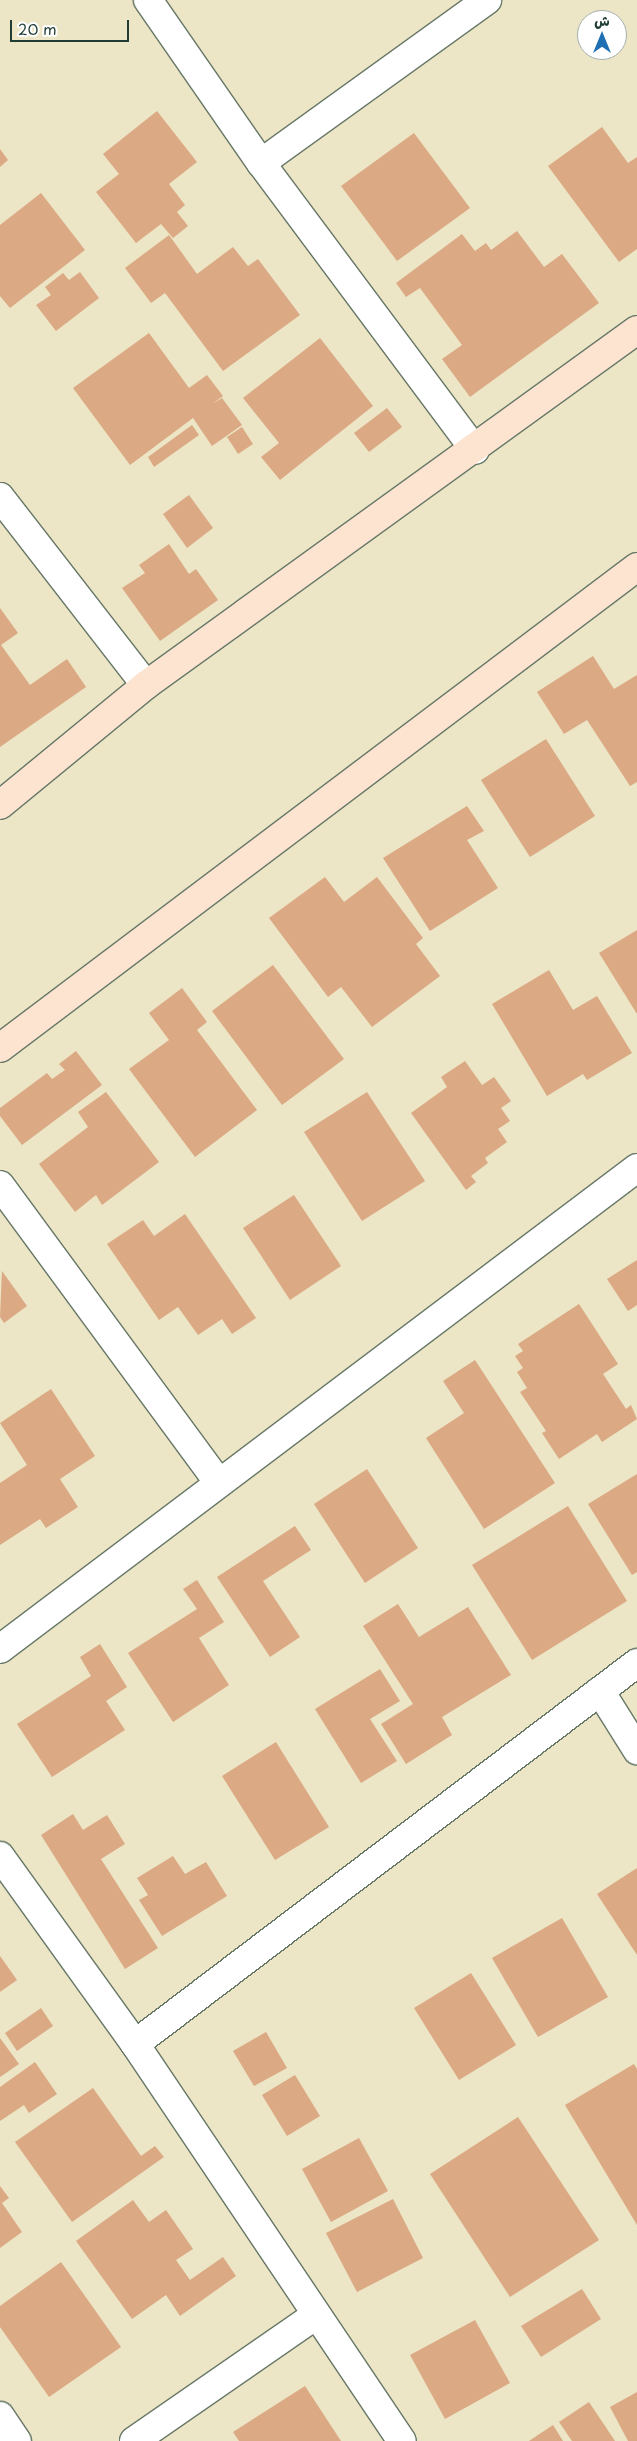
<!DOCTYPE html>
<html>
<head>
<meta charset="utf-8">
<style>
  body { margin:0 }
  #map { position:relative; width:637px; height:2441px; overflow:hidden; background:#ece5c6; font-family:"Playpen Sans","Playpen Sans Arabic",sans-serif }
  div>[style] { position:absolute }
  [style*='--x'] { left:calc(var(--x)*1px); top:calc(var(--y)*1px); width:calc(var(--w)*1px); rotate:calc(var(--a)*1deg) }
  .building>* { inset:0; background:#dba983 }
  .roads { filter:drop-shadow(1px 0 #677867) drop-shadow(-1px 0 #677867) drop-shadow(0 1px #677867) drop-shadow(0 -1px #677867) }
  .street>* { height:28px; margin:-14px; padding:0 14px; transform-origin:14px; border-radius:14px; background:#fff }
  .secondary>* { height:28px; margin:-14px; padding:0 14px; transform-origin:14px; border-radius:14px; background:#fde4d1 }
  span { translate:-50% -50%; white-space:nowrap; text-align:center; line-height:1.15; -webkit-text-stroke:4.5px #fff; paint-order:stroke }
  .north { position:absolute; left:577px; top:10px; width:50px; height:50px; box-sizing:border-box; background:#fff; border:1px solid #a5b1ae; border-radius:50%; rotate:0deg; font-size:14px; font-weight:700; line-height:20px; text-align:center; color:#1f3d34 }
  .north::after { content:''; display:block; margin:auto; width:18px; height:22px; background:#1f6fb2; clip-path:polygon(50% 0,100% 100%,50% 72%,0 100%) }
  .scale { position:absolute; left:10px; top:20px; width:119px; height:22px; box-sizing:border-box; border:2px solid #1f3d34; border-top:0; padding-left:6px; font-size:15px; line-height:18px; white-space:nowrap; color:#1f3d34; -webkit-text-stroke:4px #fff; paint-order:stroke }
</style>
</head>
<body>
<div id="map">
  <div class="building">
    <div style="clip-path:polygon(157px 111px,197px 162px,169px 184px,185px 205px,177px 212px,188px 226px,173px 238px,161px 224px,136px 243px,96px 192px,119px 174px,103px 154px)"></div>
    <div style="clip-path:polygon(602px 127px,628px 163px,637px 157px,637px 249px,619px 262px,548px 166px)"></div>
    <div style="clip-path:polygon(414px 133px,470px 208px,397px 261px,341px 186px)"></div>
    <div style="clip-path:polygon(0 149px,8px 160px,0 167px)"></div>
    <div style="clip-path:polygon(41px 193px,85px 250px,10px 308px,0 296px,0 225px)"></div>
    <div style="clip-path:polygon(517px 231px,544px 267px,562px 254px,599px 303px,470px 397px,442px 359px,462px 345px,420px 288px,406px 297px,396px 283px,462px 234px,475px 251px,486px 243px,491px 250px)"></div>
    <div style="clip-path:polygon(169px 235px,197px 274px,233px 247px,248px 266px,258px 259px,300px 315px,223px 371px,165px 293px,151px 303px,125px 268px)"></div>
    <div style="clip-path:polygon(80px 272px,99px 298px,56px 331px,36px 305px,51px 295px,45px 287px,63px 273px,69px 280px)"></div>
    <div style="clip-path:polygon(149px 333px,189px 388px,207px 375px,223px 396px,212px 404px,222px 398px,242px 425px,212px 446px,193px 418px,130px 465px,73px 388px)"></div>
    <div style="clip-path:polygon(320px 338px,373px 406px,280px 480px,261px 457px,279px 443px,243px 398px)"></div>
    <div style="clip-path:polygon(387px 408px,402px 427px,369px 452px,354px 433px)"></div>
    <div style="clip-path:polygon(192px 425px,199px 435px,154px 467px,148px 457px)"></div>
    <div style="clip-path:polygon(242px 427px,253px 444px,238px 454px,227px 437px)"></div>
    <div style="clip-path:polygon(189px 495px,213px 528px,187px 548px,163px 514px)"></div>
    <div style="clip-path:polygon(169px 544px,189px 574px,196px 569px,218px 600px,160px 641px,122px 588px,145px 573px,139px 565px)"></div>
    <div style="clip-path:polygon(0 608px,18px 633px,1px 645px,30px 685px,67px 659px,86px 687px,0 747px)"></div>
    <div style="clip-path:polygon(593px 656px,614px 689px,637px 675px,637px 782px,630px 786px,587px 720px,564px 734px,537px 692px)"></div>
    <div style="clip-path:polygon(546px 739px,595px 816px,530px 857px,481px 780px)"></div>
    <div style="clip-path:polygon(467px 806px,484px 831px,467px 840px,498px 888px,430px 931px,383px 858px)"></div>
    <div style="clip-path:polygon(325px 877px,344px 902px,377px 877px,423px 938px,416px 944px,440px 976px,372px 1027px,341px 987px,328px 997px,269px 918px)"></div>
    <div style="clip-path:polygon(637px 930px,637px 1014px,599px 953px)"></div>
    <div style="clip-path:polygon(273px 965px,344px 1059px,282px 1105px,212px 1011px)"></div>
    <div style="clip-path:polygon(549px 970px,573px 1010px,597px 996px,632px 1053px,587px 1080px,583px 1074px,547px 1096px,492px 1004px)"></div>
    <div style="clip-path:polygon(182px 988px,207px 1022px,197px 1030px,257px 1110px,195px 1157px,129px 1069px,169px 1040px,149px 1013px)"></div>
    <div style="clip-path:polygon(76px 1051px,102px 1085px,22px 1145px,0 1116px,0 1108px,47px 1073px,52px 1079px,65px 1070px,59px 1064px)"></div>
    <div style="clip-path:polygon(465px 1061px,482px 1085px,494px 1077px,511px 1101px,501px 1108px,510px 1121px,498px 1129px,507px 1142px,485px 1158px,488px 1163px,471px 1176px,476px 1182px,466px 1190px,411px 1113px,447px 1087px,441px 1077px)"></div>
    <div style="clip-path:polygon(106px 1092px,159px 1162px,102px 1205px,96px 1195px,75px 1212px,39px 1164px,88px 1127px,78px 1112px)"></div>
    <div style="clip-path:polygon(367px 1092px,425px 1181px,362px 1221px,304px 1132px)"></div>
    <div style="clip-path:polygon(294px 1195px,341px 1266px,290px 1300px,243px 1228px)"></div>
    <div style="clip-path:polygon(185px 1214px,256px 1318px,232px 1334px,222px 1319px,198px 1335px,178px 1307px,159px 1320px,107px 1244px,143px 1220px,154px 1236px)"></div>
    <div style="clip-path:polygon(637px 1260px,637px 1305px,628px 1311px,607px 1279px)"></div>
    <div style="clip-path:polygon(2px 1271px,27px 1306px,4px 1323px,0 1317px)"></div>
    <div style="clip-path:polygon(579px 1304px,618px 1364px,603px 1374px,626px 1409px,631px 1405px,637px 1419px,602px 1442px,597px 1434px,559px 1459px,542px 1433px,546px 1431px,520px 1392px,527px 1388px,517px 1372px,523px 1368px,515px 1356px,523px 1351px,518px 1344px)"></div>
    <div style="clip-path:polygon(475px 1360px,555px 1483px,484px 1529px,426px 1438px,464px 1413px,443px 1381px)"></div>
    <div style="clip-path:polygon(51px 1389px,95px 1456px,60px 1479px,78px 1507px,46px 1528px,40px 1519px,0 1545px,0 1483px,27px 1465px,0 1423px)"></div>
    <div style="clip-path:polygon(367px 1469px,418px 1548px,365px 1583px,314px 1504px)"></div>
    <div style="clip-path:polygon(637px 1474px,637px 1572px,632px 1575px,588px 1504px)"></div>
    <div style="clip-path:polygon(568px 1506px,627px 1601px,532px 1660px,472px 1565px)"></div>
    <div style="clip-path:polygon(295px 1526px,311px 1550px,263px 1581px,300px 1637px,270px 1657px,217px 1577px)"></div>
    <div style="clip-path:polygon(197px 1580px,224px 1622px,199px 1638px,229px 1685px,173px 1722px,128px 1653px,197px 1609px,183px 1589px)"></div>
    <div style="clip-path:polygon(398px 1604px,419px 1637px,468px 1607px,511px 1675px,442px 1717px,452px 1735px,406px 1764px,381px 1724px,413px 1704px,363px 1626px)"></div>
    <div style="clip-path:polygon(100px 1644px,127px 1687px,106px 1701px,125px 1730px,52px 1777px,17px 1724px,91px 1676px,80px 1657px)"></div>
    <div style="clip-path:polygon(380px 1669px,400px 1701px,370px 1719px,397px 1761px,361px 1783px,315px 1709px)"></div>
    <div style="clip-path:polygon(276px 1742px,329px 1827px,275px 1860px,222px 1776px)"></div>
    <div style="clip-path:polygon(73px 1814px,83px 1830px,107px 1815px,125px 1844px,101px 1859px,158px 1948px,125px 1969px,41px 1835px)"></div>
    <div style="clip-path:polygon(173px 1856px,185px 1874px,206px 1862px,227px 1896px,162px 1936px,139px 1900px,148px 1895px,137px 1878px)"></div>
    <div style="clip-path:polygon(637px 1868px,637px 1955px,597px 1894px)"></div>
    <div style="clip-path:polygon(562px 1918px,608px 1997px,538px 2037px,492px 1958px)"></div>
    <div style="clip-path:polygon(0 1956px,17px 1980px,0 1992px)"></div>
    <div style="clip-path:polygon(471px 1973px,516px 2045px,459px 2080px,414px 2008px)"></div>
    <div style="clip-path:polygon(41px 2008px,53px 2026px,17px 2051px,5px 2033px)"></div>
    <div style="clip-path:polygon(266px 2032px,287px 2068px,254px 2086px,233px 2051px)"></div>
    <div style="clip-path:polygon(0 2038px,19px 2064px,0 2077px)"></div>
    <div style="clip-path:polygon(35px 2062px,57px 2094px,29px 2113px,24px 2105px,0 2121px,0 2087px)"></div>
    <div style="clip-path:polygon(634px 2064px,637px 2069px,637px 2225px,565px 2105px)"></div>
    <div style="clip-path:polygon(295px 2075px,320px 2116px,287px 2136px,262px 2095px)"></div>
    <div style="clip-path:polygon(93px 2088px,141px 2156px,155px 2146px,164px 2157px,72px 2222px,15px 2142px)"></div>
    <div style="clip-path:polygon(518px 2117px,599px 2240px,510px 2297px,430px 2174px)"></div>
    <div style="clip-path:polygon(359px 2138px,388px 2191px,331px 2222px,302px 2169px)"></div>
    <div style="clip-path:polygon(0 2186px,9px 2198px,2px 2203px,22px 2232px,0 2248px)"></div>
    <div style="clip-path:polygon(393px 2199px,423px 2258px,357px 2292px,326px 2233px)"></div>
    <div style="clip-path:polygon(133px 2200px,149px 2222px,166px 2210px,193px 2249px,176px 2260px,190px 2280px,223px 2257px,236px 2276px,180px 2316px,166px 2295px,132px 2319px,76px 2241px)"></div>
    <div style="clip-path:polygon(61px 2262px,121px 2347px,49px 2397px,0 2327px,0 2306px)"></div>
    <div style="clip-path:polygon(582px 2289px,601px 2319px,541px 2357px,521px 2326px)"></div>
    <div style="clip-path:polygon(475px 2320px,510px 2383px,445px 2419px,410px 2355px)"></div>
    <div style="clip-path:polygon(305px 2386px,341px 2441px,239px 2441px,233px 2432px)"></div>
    <div style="clip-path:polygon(637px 2392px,637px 2441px,628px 2441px,610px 2407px)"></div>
    <div style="clip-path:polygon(589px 2402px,615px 2441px,572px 2441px,559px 2422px)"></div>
    <div style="clip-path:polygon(553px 2425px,563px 2441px,529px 2441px)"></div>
  </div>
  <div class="roads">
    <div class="street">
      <div style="--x:148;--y:0;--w:198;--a:55.3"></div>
      <div style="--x:261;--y:163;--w:358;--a:53.3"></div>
      <div style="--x:261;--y:163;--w:279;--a:-35.8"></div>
      <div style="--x:0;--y:497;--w:238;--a:52.2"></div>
      <div style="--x:0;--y:1185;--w:368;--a:53.7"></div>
      <div style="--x:0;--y:1649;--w:798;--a:-37.06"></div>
      <div style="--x:600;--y:1691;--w:70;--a:57.9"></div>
      <div style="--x:0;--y:1856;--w:231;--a:54.3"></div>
      <div style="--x:135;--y:2044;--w:478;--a:56.1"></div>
      <div style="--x:135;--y:2044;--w:630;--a:-37.2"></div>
      <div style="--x:0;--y:2416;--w:30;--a:56"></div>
      <div style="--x:134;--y:2441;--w:221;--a:-34.7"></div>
    </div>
    <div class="secondary">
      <div style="--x:0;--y:805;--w:189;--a:-39.4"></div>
      <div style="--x:146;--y:685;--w:606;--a:-35.87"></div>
      <div style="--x:0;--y:1048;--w:798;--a:-37.06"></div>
    </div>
  </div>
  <div class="north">ش</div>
  <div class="scale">20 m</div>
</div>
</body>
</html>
